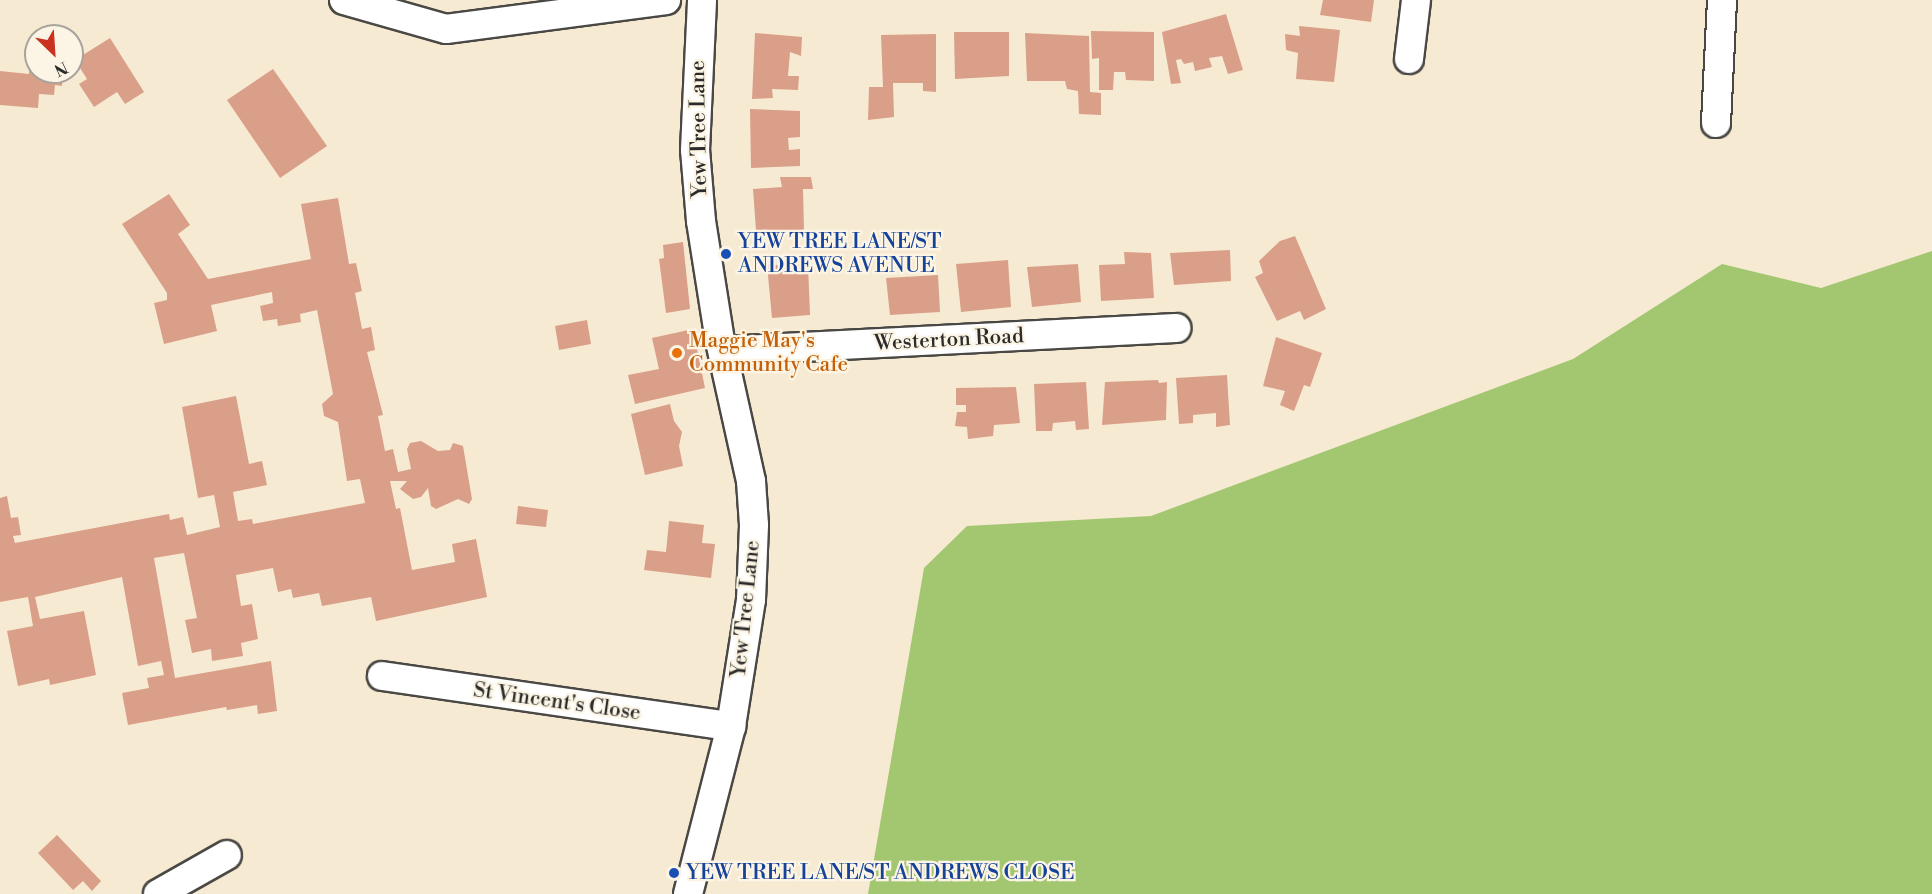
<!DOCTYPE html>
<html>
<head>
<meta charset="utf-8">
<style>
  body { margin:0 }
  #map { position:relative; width:1932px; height:894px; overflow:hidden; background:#f7ead3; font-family:"Libre Bodoni",serif }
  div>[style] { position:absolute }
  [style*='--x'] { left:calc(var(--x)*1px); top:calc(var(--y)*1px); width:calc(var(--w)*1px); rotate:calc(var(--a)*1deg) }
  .green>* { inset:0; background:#a3c771 }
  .building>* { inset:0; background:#da9f88 }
  .roads { filter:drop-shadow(2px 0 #4a4844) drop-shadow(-2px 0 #4a4844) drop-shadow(0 2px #4a4844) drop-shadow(0 -2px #4a4844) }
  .minor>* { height:28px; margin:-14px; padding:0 14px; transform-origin:14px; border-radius:14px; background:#fff }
  .dots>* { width:16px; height:16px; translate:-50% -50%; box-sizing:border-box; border:3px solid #fcf5e5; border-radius:50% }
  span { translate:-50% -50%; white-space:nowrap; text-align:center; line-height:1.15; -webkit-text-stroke:4.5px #fcf5e5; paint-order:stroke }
  .street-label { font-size:21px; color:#2b2b2b }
  .transit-label { font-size:21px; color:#164399 }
  .left { translate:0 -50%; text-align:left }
  .food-label { font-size:21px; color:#c56008 }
  .north { position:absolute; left:24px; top:24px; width:60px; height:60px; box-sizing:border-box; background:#fcf5e5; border:2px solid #a8a49b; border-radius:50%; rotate:155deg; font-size:16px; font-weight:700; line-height:24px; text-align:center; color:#2b2b2b }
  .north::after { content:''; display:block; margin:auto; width:21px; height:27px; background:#c8321e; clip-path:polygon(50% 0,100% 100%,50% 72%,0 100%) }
</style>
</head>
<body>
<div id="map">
  <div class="green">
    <div style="clip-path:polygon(1932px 251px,1932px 894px,868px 894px,924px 568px,967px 526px,1151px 516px,1573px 359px,1722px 264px,1821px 288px)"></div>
  </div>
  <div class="building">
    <div style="clip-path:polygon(1323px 0,1374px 0,1371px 22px,1320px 15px)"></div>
    <div style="clip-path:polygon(1226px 14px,1243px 70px,1228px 74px,1222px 56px,1209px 58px,1212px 67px,1195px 71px,1193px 62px,1184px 64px,1181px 59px,1176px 60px,1181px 83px,1171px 84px,1162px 32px)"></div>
    <div style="clip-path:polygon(1299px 26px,1340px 30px,1334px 82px,1296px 79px,1298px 53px,1286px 50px,1285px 34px,1300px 36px)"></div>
    <div style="clip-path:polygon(1091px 31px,1154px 32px,1154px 81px,1126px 80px,1125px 72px,1114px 72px,1113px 90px,1099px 90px,1099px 58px,1092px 59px)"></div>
    <div style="clip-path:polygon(954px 32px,1009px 32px,1009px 76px,955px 79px)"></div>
    <div style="clip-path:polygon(755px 33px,802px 37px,801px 56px,790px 52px,788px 76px,799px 76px,798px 90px,772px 89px,773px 98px,752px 99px)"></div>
    <div style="clip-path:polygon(1025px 33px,1089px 36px,1090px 92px,1101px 93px,1101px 115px,1079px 114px,1078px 91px,1067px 89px,1065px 81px,1027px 81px)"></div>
    <div style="clip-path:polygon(936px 34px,936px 92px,923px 91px,923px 83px,893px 83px,894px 117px,868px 120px,869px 87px,883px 87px,881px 35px)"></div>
    <div style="clip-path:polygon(110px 38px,144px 92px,125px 104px,117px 92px,94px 107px,79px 84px,87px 79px,75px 60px)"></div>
    <div style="clip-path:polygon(273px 69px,327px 146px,280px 178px,227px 100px)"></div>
    <div style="clip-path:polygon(29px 70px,63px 72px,62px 86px,55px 85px,54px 95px,39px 94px,38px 108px,0 105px,0 71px,29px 74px)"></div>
    <div style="clip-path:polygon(750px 109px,800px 111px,800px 137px,788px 138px,789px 150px,800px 149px,800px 166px,751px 168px)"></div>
    <div style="clip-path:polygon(780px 177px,811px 177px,813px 189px,803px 189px,804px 231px,756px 230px,753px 189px,782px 187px)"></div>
    <div style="clip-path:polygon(169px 194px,190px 225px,178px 234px,208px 279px,311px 259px,301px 204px,338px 198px,349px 264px,356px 263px,362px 291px,355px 293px,362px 329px,371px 327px,375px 350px,367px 352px,383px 415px,378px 416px,385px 451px,393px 449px,398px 472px,411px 469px,407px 449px,410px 443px,421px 441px,438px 451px,450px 450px,453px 443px,463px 446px,472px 499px,469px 504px,458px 499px,436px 509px,431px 506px,428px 488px,421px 497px,413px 499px,400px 489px,407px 481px,390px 481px,396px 509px,400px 508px,412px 570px,455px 562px,452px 544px,476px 539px,487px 597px,376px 621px,371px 597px,322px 606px,319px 593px,293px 598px,291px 589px,278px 592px,273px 568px,236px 575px,241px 606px,252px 604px,258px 639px,241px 643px,243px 656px,212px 661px,211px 649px,192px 653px,185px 620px,197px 618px,184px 553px,154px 558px,175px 678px,271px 661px,277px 711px,258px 714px,257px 705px,227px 710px,226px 707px,128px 725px,122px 693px,149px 688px,147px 678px,164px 675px,161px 661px,138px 666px,122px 577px,35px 597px,40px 619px,84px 611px,96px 675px,50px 685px,49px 679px,18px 686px,7px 631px,33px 626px,28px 597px,0 602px,0 498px,7px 496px,11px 518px,18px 517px,21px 535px,13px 536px,15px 543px,169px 514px,170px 520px,183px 517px,187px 535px,220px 527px,214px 495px,198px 498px,182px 407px,236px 396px,249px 464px,262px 461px,267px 485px,233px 492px,238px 521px,252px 519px,253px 524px,365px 503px,360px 479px,347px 481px,338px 422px,324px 416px,322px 404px,333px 394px,317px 310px,300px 314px,301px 322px,278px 326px,277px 319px,263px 321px,260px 306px,273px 303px,272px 292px,211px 305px,217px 331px,164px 344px,154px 303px,167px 300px,167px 293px,122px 224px)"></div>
    <div style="clip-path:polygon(1295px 236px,1326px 309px,1304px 320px,1300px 311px,1277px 321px,1255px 277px,1263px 273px,1259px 261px,1280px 241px)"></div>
    <div style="clip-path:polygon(683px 242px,690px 309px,666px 313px,659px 259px,664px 258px,663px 245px)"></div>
    <div style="clip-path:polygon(1230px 250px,1231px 281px,1174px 285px,1170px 253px)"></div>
    <div style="clip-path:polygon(1124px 252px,1151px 253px,1154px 298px,1101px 301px,1099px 265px,1125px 264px)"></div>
    <div style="clip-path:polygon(1008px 260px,1011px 307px,961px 312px,956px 264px)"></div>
    <div style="clip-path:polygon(1078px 264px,1081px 302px,1032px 307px,1027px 267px)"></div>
    <div style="clip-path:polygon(767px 265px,808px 265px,810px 315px,772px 318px)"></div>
    <div style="clip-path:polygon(938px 275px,940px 312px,890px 315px,886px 278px)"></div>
    <div style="clip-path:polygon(587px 320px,591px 344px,559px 350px,555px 326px)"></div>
    <div style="clip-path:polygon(693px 329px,705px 388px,635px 404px,628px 375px,659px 369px,652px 338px)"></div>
    <div style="clip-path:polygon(1276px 337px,1322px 353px,1310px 387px,1304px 385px,1294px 411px,1280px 405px,1285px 391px,1263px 386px)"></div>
    <div style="clip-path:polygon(1227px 375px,1230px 425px,1216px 427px,1216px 413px,1193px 415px,1193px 423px,1179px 424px,1176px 378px)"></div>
    <div style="clip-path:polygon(1158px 380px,1159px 383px,1167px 382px,1166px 420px,1102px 425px,1105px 382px)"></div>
    <div style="clip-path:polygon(1086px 382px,1089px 429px,1076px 430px,1075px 421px,1053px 423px,1052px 431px,1036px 431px,1034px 384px)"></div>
    <div style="clip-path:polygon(1016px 387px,1020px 423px,994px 425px,993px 436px,968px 439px,967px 427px,955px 426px,957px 412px,966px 412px,966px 405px,956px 405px,956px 388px)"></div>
    <div style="clip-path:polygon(670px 404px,674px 421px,682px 432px,679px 446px,683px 466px,645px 475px,631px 414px)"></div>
    <div style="clip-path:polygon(518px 506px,548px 510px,546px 527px,516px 524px)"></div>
    <div style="clip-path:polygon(669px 521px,704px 525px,702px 543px,715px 544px,711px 578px,644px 570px,647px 550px,666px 552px)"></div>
    <div style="clip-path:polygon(57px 835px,101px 881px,92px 891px,83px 881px,73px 890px,38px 853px)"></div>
  </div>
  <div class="roads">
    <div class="minor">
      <div style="--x:344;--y:0;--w:106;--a:15.9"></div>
      <div style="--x:446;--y:29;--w:222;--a:-7.5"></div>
      <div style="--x:1409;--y:59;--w:59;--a:-83.2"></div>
      <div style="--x:1716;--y:123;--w:123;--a:-87.2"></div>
      <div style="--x:723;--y:351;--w:454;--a:-2.9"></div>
      <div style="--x:382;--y:676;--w:353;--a:8.2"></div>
      <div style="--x:158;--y:894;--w:79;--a:-29.5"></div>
      <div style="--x:688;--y:894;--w:173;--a:-75.6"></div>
      <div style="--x:731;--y:726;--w:128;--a:-81"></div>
      <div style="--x:751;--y:600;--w:75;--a:-87.7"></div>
      <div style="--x:754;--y:525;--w:44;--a:-93.9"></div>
      <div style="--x:751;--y:481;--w:143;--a:-102.5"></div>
      <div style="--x:720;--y:341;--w:121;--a:-99"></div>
      <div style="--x:701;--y:221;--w:71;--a:-94.8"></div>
      <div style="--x:695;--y:150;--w:150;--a:-87.3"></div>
    </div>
  </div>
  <div class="dots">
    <div style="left:726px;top:254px;background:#1a4fb4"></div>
    <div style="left:677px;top:353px;background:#e8710a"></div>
    <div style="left:674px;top:873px;background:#1a4fb4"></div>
  </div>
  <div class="street-label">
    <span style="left:699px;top:129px;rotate:-91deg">Yew Tree Lane</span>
    <span style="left:949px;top:340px;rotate:-3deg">Westerton Road</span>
    <span style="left:746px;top:609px;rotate:-84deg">Yew Tree Lane</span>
    <span style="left:557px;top:702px;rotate:8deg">St Vincent's Close</span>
  </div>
  <div class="transit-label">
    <span class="left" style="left:738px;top:254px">YEW TREE LANE/ST<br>ANDREWS AVENUE</span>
    <span class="left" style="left:686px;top:873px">YEW TREE LANE/ST ANDREWS CLOSE</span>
  </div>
  <div class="food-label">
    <span class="left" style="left:689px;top:353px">Maggie May's<br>Community Cafe</span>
  </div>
  <div class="north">N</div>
</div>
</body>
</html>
